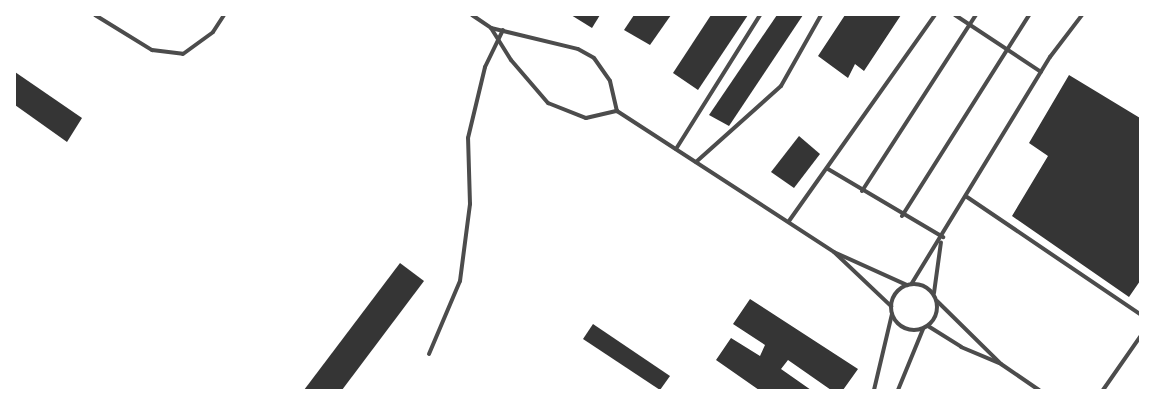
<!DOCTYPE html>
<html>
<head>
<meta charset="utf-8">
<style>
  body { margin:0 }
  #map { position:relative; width:1155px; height:405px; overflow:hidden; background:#fff; font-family:"Nunito Sans",sans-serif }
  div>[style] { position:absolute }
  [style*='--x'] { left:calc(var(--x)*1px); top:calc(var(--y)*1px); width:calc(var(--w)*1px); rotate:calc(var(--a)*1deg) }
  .building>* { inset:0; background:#353535 }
  .service>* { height:4px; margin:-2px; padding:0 2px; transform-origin:2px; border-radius:2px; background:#4c4c4c }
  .service>.ring { margin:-2px; padding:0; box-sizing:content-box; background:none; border:4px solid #4c4c4c; border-radius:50% }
  span { translate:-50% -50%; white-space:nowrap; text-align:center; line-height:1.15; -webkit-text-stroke:5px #fff; paint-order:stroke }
  .frame { position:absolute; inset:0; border:16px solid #fff; pointer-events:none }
</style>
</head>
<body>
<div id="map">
  <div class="building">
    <div style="clip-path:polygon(571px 15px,600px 15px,592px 28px)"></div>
    <div style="clip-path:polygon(634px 15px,671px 15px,650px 45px,624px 30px)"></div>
    <div style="clip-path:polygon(711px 15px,748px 15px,698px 90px,673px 73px)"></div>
    <div style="clip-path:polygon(777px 15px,803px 15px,729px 126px,709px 115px)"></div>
    <div style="clip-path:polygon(845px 15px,901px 15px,864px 71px,855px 64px,848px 78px,818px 56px)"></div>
    <div style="clip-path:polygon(15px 72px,82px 118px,67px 142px,15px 105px)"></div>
    <div style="clip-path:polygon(1069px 75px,1140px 118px,1140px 281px,1129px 297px,1012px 216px,1048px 156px,1029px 143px)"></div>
    <div style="clip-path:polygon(799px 136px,820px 154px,794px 188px,771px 172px)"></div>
    <div style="clip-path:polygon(400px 263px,424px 281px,342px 390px,304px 390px)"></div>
    <div style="clip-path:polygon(750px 299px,858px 369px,843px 390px,831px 390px,788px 360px,781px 369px,811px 390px,759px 390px,716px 360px,731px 338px,760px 356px,765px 345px,733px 324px)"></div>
    <div style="clip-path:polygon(593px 324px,670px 376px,660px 390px,583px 339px)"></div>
  </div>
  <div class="service">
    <div style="--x:95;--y:15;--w:67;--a:31.6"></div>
    <div style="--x:152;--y:50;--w:31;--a:7"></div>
    <div style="--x:183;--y:54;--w:37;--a:-36"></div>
    <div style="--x:213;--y:32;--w:20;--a:-57"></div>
    <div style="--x:472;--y:15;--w:23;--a:34"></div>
    <div style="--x:491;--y:28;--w:89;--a:13.6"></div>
    <div style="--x:578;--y:49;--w:18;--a:29"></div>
    <div style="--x:594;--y:58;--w:28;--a:55"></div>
    <div style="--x:610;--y:81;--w:31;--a:77"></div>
    <div style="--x:955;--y:15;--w:103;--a:33.5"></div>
    <div style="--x:491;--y:28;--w:38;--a:58"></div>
    <div style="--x:511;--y:60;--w:57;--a:49.3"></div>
    <div style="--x:548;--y:103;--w:41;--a:21.5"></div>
    <div style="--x:586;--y:118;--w:32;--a:-13"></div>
    <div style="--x:617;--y:111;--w:259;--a:33"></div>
    <div style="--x:834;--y:252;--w:79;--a:43.5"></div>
    <div style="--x:676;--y:149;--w:158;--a:-57.9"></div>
    <div style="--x:696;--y:162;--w:114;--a:-41.8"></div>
    <div style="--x:781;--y:86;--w:81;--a:-60.6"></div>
    <div style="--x:828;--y:169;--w:134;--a:30.6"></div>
    <div style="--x:862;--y:191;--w:210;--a:-57.1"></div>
    <div style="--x:967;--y:197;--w:209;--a:34.1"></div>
    <div style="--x:902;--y:216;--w:238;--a:-57.7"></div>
    <div style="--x:789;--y:221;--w:252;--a:-54.7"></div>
    <div style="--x:836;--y:253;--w:78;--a:24.3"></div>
    <div style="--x:912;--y:283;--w:265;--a:-58.6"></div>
    <div style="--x:1050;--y:57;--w:53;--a:-52.7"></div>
    <div class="ring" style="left:891px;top:284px;width:42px;height:42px"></div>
    <div style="--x:934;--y:293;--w:51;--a:-82.2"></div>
    <div style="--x:937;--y:301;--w:90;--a:44.5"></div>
    <div style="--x:1001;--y:364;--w:46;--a:34.4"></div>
    <div style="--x:928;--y:326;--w:39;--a:32"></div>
    <div style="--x:961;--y:347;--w:41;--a:22.8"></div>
    <div style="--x:429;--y:354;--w:79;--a:-67"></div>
    <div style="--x:460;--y:281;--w:78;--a:-82.6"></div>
    <div style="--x:470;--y:204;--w:66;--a:-91.7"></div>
    <div style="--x:468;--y:138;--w:73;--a:-76.5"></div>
    <div style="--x:485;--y:67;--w:41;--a:-64.1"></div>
    <div style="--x:874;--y:390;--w:78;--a:-76.7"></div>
    <div style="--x:898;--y:390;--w:66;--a:-67.7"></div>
    <div style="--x:1103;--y:390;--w:65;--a:-55.1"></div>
  </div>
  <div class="frame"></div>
</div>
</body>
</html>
